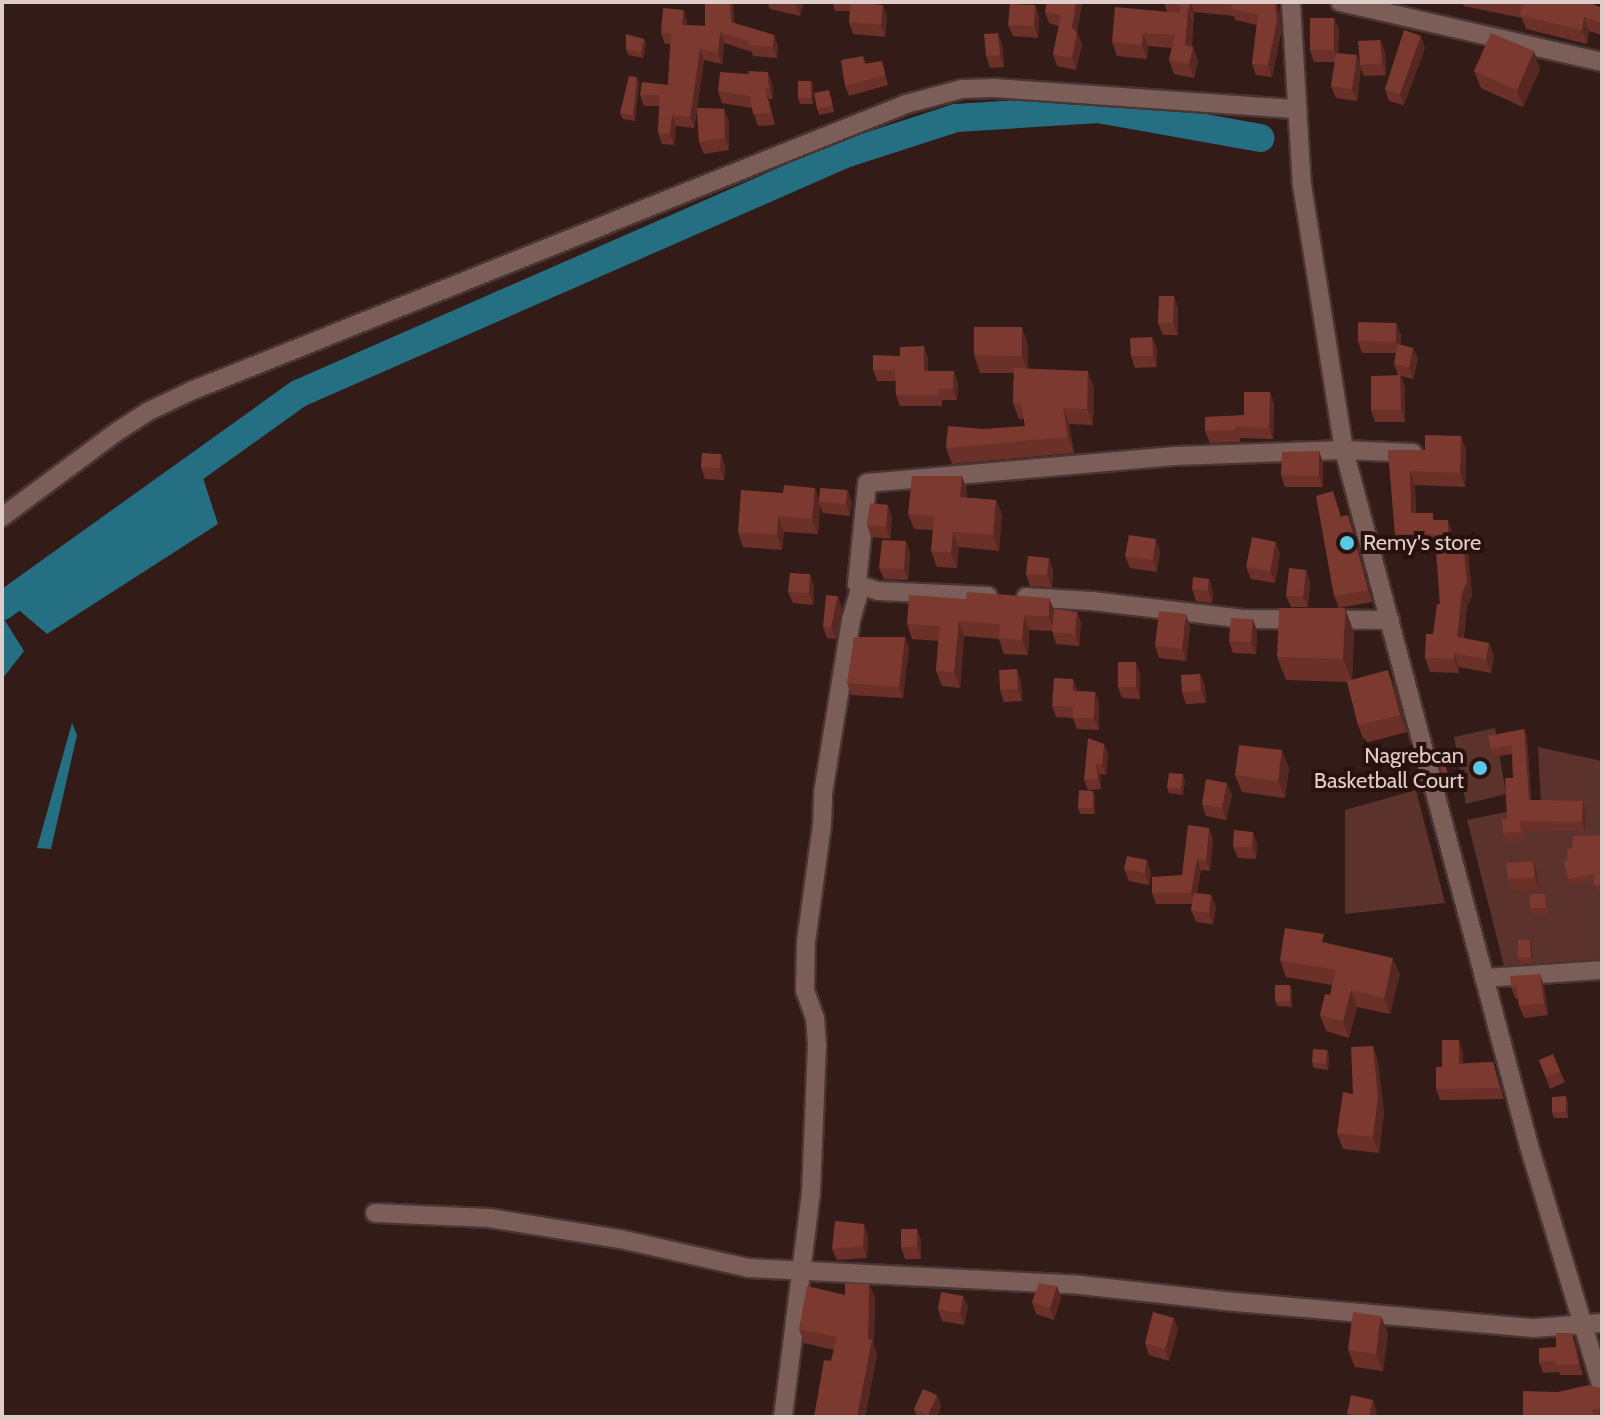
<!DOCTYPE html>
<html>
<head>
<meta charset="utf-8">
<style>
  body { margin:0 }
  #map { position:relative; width:1604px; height:1419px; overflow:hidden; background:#331b17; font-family:Cabin,sans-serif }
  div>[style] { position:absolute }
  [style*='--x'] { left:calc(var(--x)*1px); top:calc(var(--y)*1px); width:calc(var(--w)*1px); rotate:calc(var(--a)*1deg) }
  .green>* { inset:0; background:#5b332c }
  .water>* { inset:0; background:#247082 }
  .river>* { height:28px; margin:-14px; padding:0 14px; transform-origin:14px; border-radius:14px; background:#247082 }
  .roads { filter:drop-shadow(2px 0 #493533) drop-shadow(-2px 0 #493533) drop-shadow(0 2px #493533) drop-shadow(0 -2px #493533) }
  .minor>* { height:18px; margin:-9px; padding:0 9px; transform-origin:9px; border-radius:9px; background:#7c5e59 }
  .wall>* { inset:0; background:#6b3128 }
  .shaded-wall>* { inset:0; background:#572821 }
  .building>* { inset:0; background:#7c392f }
  .dots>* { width:22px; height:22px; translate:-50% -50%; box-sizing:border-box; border:4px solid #29110e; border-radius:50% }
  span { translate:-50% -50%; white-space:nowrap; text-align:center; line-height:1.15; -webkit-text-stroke:8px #29110e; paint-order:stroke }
  .poi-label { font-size:22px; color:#decdc9 }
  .left { translate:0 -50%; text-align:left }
  .right { translate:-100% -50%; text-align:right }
  .frame { position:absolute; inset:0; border:4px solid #decdc9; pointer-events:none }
</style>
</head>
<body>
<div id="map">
  <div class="green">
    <div style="clip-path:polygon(1495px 728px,1506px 794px,1466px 804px,1454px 737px)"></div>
    <div style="clip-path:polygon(1538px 747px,1602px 761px,1602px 963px,1505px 970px,1467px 820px,1541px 805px)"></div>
    <div style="clip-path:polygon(1416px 790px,1445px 903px,1345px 914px,1345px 810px)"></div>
  </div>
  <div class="water">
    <div style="clip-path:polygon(202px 475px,218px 524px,47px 634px,14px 606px)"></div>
    <div style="clip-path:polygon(2px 616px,24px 651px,3px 678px,2px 677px)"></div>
    <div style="clip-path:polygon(72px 723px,77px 735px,51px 849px,37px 848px)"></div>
  </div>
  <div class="river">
    <div style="--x:2;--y:606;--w:366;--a:-35.6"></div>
    <div style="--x:300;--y:393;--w:595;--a:-23.68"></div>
    <div style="--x:845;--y:154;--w:117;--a:-18"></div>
    <div style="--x:956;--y:118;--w:142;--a:-3.6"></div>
    <div style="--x:1098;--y:109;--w:165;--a:10.1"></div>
  </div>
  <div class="roads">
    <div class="minor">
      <div style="--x:1291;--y:2;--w:183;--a:86.6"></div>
      <div style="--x:1302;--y:185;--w:268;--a:81"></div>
      <div style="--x:1344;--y:450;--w:720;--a:75.11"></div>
      <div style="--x:1529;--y:1146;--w:253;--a:73.2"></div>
      <div style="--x:1340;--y:2;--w:269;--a:12.9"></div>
      <div style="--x:2;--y:517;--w:144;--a:-36.6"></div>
      <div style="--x:118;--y:431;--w:35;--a:-33"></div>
      <div style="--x:147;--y:412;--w:49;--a:-25.5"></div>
      <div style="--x:191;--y:391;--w:770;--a:-21.87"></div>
      <div style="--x:906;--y:104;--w:58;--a:-15"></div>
      <div style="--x:962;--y:89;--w:32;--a:-2"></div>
      <div style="--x:994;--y:88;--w:304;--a:4"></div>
      <div style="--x:988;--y:596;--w:110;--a:-177.4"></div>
      <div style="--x:878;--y:591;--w:22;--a:-162"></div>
      <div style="--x:857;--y:584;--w:101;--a:-84.3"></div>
      <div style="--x:867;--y:483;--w:309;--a:-5"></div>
      <div style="--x:1175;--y:456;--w:169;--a:-2"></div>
      <div style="--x:1344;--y:450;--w:69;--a:2.5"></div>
      <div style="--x:1026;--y:597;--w:66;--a:3.5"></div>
      <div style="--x:1092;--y:601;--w:155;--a:6.7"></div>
      <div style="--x:1246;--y:619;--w:144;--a:0.4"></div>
      <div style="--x:1484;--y:978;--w:118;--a:-3.9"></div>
      <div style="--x:375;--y:1213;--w:114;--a:2.5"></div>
      <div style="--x:489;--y:1218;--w:133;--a:9.1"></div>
      <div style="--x:620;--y:1239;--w:132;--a:12.7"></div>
      <div style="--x:749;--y:1268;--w:331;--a:2.9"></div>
      <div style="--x:1080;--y:1285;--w:145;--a:6.3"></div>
      <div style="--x:1224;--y:1301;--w:311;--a:5"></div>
      <div style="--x:1534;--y:1328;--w:68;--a:-4.2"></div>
      <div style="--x:783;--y:1417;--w:226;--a:-82.9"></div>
      <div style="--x:811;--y:1193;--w:148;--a:-87.7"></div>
      <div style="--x:817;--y:1045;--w:27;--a:-94"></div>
      <div style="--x:815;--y:1018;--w:30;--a:-110"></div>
      <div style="--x:805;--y:990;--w:48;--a:-88.8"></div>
      <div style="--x:806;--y:942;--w:118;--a:-82.2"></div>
      <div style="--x:822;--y:825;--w:32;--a:-88"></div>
      <div style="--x:823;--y:793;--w:175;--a:-80.8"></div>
      <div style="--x:851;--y:620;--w:35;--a:-74"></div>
    </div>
  </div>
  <div class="wall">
    <div style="clip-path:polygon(705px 2px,733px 2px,734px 23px,774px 35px,778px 46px,777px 58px,753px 56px,752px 52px,724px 43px,722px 64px,704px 60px,697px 108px,724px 109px,729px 121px,729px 150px,704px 154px,699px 142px,697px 110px,694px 128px,676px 126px,674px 145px,662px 144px,658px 133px,659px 106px,644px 106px,640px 95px,668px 85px,670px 44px,665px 44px,661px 33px,687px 21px,687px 25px,705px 26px)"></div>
    <div style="clip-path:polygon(767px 2px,804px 2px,800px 16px,770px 9px)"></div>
    <div style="clip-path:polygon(832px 2px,857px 2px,887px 16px,885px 37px,853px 34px,849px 22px,850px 11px,835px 11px)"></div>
    <div style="clip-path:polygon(1047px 2px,1082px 2px,1077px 33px,1082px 44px,1076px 70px,1057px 66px,1053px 54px,1059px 26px,1049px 23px,1045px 12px)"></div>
    <div style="clip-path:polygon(1164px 2px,1276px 2px,1280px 13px,1281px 33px,1272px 77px,1256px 75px,1252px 64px,1257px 25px,1235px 20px,1234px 16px,1194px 12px,1192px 46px,1193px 47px,1198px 60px,1194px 78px,1174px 74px,1169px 60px,1172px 48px,1148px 46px,1147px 59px,1117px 56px,1112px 42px,1167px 12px)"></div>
    <div style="clip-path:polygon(1462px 2px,1594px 2px,1594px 5px,1602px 8px,1602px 35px,1589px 31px,1587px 44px,1526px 29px,1522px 18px,1464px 6px)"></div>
    <div style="clip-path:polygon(1035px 5px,1039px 17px,1038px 38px,1013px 36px,1008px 25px)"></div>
    <div style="clip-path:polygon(1334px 18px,1339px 30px,1338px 53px,1360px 63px,1380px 40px,1385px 52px,1386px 75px,1364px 76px,1361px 68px,1357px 101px,1336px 98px,1331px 86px,1335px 62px,1314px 62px,1310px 50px)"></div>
    <div style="clip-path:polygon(644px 39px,646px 44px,643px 58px,628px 55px,626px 49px)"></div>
    <div style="clip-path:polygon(1002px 44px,1004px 67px,990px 68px,986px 56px)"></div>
    <div style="clip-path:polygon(1425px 48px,1404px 105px,1389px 101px,1385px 89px)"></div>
    <div style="clip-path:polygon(863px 56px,866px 64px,882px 61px,888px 85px,849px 96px,845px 86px)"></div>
    <div style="clip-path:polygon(1540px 69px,1523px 107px,1481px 88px,1474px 71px)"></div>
    <div style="clip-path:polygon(811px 81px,813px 86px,813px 104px,800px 104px,798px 98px)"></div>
    <div style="clip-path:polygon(639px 83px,635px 121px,623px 119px,620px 113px)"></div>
    <div style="clip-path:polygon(772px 83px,773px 99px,769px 99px,775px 125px,758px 126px,752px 108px,722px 103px,718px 91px)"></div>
    <div style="clip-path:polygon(831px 96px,834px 112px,819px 115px,817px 109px)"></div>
    <div style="clip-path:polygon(1174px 296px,1178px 308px,1178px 335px,1163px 335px,1158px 323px)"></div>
    <div style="clip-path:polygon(1396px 323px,1401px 335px,1401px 345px,1413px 348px,1418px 359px,1413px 379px,1401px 376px,1405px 387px,1405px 422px,1375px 422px,1371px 410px,1398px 375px,1394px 364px,1396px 353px,1362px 353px,1358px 341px)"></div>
    <div style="clip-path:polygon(1152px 337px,1157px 349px,1157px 367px,1135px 368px,1131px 356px)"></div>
    <div style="clip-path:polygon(1028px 345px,1028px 369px,1094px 387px,1093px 425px,1069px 424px,1074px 453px,952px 464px,946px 448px,1025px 426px,1024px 419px,1019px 419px,1013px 403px,1014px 373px,980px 373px,974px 355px)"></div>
    <div style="clip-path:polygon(928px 357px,928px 371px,958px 382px,957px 400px,942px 400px,942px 406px,900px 406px,896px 395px,896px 381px,877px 381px,873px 370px)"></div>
    <div style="clip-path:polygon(1270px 392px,1274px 404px,1273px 439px,1240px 438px,1240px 442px,1210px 443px,1205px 431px,1244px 415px)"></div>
    <div style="clip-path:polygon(1461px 436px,1466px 450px,1465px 487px,1415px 485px,1416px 513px,1435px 520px,1453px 534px,1453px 539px,1468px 552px,1472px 596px,1467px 606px,1464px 638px,1489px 643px,1494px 657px,1491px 673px,1459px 667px,1459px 673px,1430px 672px,1425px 658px,1433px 634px,1440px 604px,1436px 548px,1400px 548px,1395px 534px,1388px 450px,1425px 450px)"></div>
    <div style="clip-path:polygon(1319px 451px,1323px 463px,1323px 487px,1285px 487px,1281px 475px)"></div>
    <div style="clip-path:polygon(721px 454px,725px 466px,724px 480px,705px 479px,701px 467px)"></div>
    <div style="clip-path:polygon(962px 476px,967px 491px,967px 498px,996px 500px,1002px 515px,999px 551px,959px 547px,957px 568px,937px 567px,931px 551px,933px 530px,914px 529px,908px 514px)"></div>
    <div style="clip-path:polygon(847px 490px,852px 502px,850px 516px,823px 513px,820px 506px,818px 534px,784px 532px,782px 550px,743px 547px,738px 532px,819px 499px)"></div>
    <div style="clip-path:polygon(1333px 491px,1341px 517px,1348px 515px,1352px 527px,1372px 602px,1339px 608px,1334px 596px)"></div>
    <div style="clip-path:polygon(892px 517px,890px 539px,871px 537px,867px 525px)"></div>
    <div style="clip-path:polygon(1160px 551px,1157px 572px,1130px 568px,1125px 556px)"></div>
    <div style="clip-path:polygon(910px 553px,908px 580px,884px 579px,879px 568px)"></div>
    <div style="clip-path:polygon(1280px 554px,1275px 583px,1251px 579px,1246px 567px)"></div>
    <div style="clip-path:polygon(1053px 570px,1052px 587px,1030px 586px,1026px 574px)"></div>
    <div style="clip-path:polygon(1306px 570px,1310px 582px,1308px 607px,1291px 607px,1286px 596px)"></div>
    <div style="clip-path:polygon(814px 586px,813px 605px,793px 603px,788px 592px)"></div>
    <div style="clip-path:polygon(1192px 589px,1213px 591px,1212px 603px,1196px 601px)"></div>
    <div style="clip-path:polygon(1049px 598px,1054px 610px,1077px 612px,1081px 623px,1079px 646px,1056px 644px,1052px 631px,1029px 630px,1028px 655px,1004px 654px,999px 639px,964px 636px,960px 688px,942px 686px,936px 671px,938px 641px,912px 639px,907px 624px,966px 599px)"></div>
    <div style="clip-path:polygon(842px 608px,836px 639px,827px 638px,823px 627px)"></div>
    <div style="clip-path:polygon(1253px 619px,1257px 631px,1256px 654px,1233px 653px,1229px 641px)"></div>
    <div style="clip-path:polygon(1190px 626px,1186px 661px,1159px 658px,1155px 646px)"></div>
    <div style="clip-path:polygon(1354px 632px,1352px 680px,1395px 688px,1407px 732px,1365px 743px,1358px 725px,1347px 682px,1286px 680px,1277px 657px)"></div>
    <div style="clip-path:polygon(905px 637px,909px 648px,903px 698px,851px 695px,847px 683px)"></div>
    <div style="clip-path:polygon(1140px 674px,1140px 699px,1122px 698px,1118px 687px)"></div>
    <div style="clip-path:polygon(1200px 674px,1205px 686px,1206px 703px,1186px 704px,1182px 692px)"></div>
    <div style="clip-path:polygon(1021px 681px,1022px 701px,1004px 702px,1000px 690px)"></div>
    <div style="clip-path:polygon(1078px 691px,1095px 692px,1099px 703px,1099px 730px,1077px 729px,1073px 718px,1056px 717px,1052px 706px)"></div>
    <div style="clip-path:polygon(1524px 729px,1527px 738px,1531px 800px,1583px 801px,1586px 809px,1585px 831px,1523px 830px,1524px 841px,1506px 842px,1503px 833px,1507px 819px,1513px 778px,1512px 754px,1494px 757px,1491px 749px)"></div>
    <div style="clip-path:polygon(1104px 744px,1108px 754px,1106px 775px,1100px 774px,1101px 789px,1088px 790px,1084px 780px)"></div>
    <div style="clip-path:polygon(1442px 755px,1449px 777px,1444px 779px,1442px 773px)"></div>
    <div style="clip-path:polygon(1289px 768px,1285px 798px,1242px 792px,1235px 775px)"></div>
    <div style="clip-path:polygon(1185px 780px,1183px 795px,1169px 793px,1167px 787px)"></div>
    <div style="clip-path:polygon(1093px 791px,1095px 797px,1095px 814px,1080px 814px,1078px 808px)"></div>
    <div style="clip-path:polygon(1232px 795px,1226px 820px,1206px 816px,1202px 804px)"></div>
    <div style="clip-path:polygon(1209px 828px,1213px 839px,1210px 871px,1201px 870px,1197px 893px,1211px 895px,1216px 907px,1213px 924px,1196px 922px,1191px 910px,1192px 904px,1156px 904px,1152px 893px,1182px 875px)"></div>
    <div style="clip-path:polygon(1253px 832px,1257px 844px,1256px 859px,1238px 858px,1233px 847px)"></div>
    <div style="clip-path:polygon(1602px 835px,1602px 891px,1597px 891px,1594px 880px,1570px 885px,1568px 879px,1567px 861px,1572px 848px)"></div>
    <div style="clip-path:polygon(1533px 861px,1538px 873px,1539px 889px,1512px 891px,1508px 879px)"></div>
    <div style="clip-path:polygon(1124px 869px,1151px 872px,1149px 885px,1129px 881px)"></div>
    <div style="clip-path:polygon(1547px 900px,1548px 914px,1533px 914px,1530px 908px)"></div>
    <div style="clip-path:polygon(1530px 940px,1532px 946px,1533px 963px,1520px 964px,1518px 958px)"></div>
    <div style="clip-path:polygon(1327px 943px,1400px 974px,1390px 1014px,1357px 1007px,1349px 1038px,1326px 1031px,1320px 1015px,1330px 995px,1332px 985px,1286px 977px,1280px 960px)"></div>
    <div style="clip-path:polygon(1540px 974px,1544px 986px,1548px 1015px,1524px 1018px,1519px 1006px,1518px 999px,1516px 999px,1511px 987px)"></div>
    <div style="clip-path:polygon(1290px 985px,1292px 991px,1292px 1007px,1277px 1006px,1275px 1001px)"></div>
    <div style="clip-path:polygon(1373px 1046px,1378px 1062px,1384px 1113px,1379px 1153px,1343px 1149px,1337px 1133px)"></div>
    <div style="clip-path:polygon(1327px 1050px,1329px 1056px,1328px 1070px,1314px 1068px,1312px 1062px)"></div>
    <div style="clip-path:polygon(1463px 1052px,1463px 1063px,1493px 1062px,1504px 1099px,1440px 1100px,1436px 1089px,1442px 1067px)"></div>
    <div style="clip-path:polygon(1539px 1060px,1560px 1071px,1565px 1082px,1550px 1089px)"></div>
    <div style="clip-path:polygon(1568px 1102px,1568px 1118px,1554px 1118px,1552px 1112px)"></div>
    <div style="clip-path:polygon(864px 1224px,868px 1236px,867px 1258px,837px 1260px,832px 1249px)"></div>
    <div style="clip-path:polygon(917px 1229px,921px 1241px,921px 1259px,905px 1259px,901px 1247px)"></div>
    <div style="clip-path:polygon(869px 1284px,875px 1298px,874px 1345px,877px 1355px,865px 1417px,814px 1417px,834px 1350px,804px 1343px,799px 1329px,845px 1295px)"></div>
    <div style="clip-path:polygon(1057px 1286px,1061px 1298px,1054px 1320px,1036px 1314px,1032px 1302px)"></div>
    <div style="clip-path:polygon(963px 1296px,968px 1307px,964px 1325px,942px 1321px,938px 1309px)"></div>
    <div style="clip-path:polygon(1178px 1329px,1169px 1361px,1149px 1355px,1145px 1343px)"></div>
    <div style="clip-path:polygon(1388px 1333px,1383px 1371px,1355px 1367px,1348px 1350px)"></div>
    <div style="clip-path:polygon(1576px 1344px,1583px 1375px,1560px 1375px,1559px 1372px,1543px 1373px,1539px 1362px,1556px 1347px)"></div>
    <div style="clip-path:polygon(1600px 1388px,1602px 1394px,1602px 1417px,1523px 1417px,1558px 1392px)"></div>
    <div style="clip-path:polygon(937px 1395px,941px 1407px,937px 1417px,917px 1417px,914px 1409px)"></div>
  </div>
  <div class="shaded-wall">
    <div style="clip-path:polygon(730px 2px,733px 2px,735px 33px,731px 22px)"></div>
    <div style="clip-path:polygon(797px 2px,804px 2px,800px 16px,796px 4px)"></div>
    <div style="clip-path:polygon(1076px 2px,1082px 2px,1077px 33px,1082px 44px,1076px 70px,1072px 58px,1072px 27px)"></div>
    <div style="clip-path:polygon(1190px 2px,1194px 12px,1194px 20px,1189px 9px)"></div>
    <div style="clip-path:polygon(1275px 2px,1280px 13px,1281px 33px,1272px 77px,1268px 65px)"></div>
    <div style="clip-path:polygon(883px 5px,887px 16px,885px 37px,881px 25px)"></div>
    <div style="clip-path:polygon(1035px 5px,1039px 17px,1038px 38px,1034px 26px)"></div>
    <div style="clip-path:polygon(1188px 9px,1193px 22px,1191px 57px,1193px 47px,1198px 60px,1194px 78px,1189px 64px,1185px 45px)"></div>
    <div style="clip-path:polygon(684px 10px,687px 21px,686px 36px,682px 25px)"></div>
    <div style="clip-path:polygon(1584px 17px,1589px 31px,1587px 44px,1582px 30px)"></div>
    <div style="clip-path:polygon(1334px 18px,1339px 30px,1338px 62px,1334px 50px)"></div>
    <div style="clip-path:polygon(720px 32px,724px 43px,722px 64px,718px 53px)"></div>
    <div style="clip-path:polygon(998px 33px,1002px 44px,1004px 67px,1000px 55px)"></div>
    <div style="clip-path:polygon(1143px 33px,1148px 46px,1147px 59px,1142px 45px)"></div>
    <div style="clip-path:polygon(774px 35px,778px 46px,777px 58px,773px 47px)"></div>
    <div style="clip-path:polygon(1421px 36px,1425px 48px,1404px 105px,1400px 94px)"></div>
    <div style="clip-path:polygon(644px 39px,646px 44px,643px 58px,641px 52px)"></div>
    <div style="clip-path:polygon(1380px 40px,1385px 52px,1386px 75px,1382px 63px)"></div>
    <div style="clip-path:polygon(700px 49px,704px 60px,694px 128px,690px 117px)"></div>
    <div style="clip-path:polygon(1534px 51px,1540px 69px,1523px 107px,1517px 90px)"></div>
    <div style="clip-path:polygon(1357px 55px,1361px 67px,1357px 101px,1352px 89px)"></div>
    <div style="clip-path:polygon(768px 72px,772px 83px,773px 99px,769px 88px)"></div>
    <div style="clip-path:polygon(637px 77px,639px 83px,635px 121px,633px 115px)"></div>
    <div style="clip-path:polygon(811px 81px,813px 86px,813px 104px,811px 98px)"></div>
    <div style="clip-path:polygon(765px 88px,769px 99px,775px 125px,771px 113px)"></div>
    <div style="clip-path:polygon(724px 109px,729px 121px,729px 150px,725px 138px)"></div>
    <div style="clip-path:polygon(672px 115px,676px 126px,674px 145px,670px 134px)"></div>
    <div style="clip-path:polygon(1174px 296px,1178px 308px,1178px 335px,1173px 323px)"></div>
    <div style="clip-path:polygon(1396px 323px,1401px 335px,1401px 353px,1396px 342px)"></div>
    <div style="clip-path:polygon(1022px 327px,1028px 345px,1028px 373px,1022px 356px)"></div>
    <div style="clip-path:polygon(1152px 337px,1157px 349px,1157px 367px,1153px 356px)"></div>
    <div style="clip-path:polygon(924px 346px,928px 357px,928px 382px,924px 371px)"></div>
    <div style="clip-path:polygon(1413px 348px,1418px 359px,1413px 379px,1409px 367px)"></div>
    <div style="clip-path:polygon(954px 371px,958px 382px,957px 400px,953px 389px)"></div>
    <div style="clip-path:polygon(1088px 371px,1094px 387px,1093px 425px,1087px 409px)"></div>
    <div style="clip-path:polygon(1400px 375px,1405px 387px,1405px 422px,1401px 410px)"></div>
    <div style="clip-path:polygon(1270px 392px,1274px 404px,1273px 439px,1269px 428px)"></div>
    <div style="clip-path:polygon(1063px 408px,1069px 424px,1074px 453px,1068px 437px)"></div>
    <div style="clip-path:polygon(1461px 436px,1466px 450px,1465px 487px,1460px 473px)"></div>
    <div style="clip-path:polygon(1319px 451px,1323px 463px,1323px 487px,1319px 476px)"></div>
    <div style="clip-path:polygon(721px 454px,725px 466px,724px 480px,720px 468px)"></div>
    <div style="clip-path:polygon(1410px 471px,1415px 485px,1416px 526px,1411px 513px)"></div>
    <div style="clip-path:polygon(962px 476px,967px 491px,966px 512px,960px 497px)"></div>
    <div style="clip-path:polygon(815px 488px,820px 502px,819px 502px,820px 506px,818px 534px,812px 519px)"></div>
    <div style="clip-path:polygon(847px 490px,852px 502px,850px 516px,846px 504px)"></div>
    <div style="clip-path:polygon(996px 500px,1002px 515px,999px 551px,993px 535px)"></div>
    <div style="clip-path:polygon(888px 505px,892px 517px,890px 539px,886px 527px)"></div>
    <div style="clip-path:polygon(1348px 515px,1352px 527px,1372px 602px,1368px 590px)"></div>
    <div style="clip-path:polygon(778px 516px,784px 532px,782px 550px,777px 535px)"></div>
    <div style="clip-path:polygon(1448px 520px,1453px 534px,1453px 553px,1448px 539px)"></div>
    <div style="clip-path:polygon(953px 532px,959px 547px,957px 568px,951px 553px)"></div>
    <div style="clip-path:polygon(1463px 538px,1468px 552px,1472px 596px,1467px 606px,1462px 650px,1457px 637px)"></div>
    <div style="clip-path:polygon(1156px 539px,1160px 551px,1157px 572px,1153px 560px)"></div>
    <div style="clip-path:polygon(906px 541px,910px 553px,908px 580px,904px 569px)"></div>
    <div style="clip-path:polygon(1276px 542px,1280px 554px,1275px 583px,1270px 571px)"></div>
    <div style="clip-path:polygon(1049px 558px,1053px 570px,1052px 587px,1047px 575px)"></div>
    <div style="clip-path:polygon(1306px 570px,1310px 582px,1308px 607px,1303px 596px)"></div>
    <div style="clip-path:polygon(810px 574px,814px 586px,813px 605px,809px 593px)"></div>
    <div style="clip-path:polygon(1209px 579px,1213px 591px,1212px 603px,1208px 591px)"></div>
    <div style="clip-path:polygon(838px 596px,842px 608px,836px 639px,831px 627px)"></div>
    <div style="clip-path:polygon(1049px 598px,1055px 613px,1054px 631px,1049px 616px)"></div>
    <div style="clip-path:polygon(1345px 608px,1354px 632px,1352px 682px,1343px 659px)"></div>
    <div style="clip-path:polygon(1077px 612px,1081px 623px,1079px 646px,1075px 634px)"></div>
    <div style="clip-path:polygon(1186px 614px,1190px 626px,1186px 661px,1182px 649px)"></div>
    <div style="clip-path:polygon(1024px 615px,1029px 630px,1028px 655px,1022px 640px)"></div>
    <div style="clip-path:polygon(1253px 619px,1257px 631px,1256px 654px,1251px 642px)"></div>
    <div style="clip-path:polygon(959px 621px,964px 636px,960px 688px,954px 672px)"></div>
    <div style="clip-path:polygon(905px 637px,909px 648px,903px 698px,899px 687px)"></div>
    <div style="clip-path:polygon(1489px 643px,1494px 657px,1491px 673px,1486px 659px)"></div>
    <div style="clip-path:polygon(1454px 653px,1459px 667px,1459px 673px,1454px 659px)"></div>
    <div style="clip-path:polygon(1136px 662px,1140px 674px,1140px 699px,1136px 687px)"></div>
    <div style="clip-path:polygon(1017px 669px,1021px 681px,1022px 701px,1018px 689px)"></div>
    <div style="clip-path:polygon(1388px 670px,1395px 688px,1407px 732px,1400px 715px)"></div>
    <div style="clip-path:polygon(1200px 674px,1205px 686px,1206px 703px,1201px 691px)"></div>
    <div style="clip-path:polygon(1073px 679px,1078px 691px,1073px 691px)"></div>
    <div style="clip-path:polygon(1095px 692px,1099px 703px,1099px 730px,1094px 718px)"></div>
    <div style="clip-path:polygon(1524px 729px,1527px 738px,1532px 808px,1529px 800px)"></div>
    <div style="clip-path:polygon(1104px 744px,1108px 754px,1106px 775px,1102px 765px)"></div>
    <div style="clip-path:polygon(1282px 750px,1289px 768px,1285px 798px,1278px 781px)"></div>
    <div style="clip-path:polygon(1096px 764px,1100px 774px,1101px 789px,1098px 779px)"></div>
    <div style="clip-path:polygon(1183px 774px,1185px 780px,1183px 795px,1181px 789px)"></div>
    <div style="clip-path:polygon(1227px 783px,1232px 795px,1226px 820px,1222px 808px)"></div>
    <div style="clip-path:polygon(1093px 791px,1095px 797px,1095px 814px,1093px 808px)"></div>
    <div style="clip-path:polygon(1583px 801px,1586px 809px,1585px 831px,1582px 822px)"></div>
    <div style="clip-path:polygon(1209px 828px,1213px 839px,1210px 871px,1206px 860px)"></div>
    <div style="clip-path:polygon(1253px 832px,1257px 844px,1256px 859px,1252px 847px)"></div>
    <div style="clip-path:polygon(1197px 859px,1201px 870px,1195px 904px,1191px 893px)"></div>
    <div style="clip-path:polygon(1147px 860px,1151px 872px,1149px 885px,1145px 873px)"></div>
    <div style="clip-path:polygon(1533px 861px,1538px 873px,1539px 889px,1535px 877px)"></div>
    <div style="clip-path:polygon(1211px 895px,1216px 907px,1213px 924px,1209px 913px)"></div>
    <div style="clip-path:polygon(1530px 940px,1532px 946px,1533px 963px,1531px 957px)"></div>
    <div style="clip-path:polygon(1393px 958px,1400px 974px,1390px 1014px,1384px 998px)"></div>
    <div style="clip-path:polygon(1540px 974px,1544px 986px,1548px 1015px,1544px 1003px)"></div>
    <div style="clip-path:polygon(1290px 985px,1292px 991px,1292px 1007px,1290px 1001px)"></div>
    <div style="clip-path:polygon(1351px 990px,1357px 1007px,1349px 1038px,1343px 1021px)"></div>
    <div style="clip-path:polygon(1459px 1040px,1463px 1052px,1463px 1075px,1459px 1064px)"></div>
    <div style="clip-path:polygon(1373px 1046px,1378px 1062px,1384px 1113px,1379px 1153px,1373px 1137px)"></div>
    <div style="clip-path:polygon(1327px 1050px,1329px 1056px,1328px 1070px,1326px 1064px)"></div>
    <div style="clip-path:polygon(1566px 1096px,1568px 1102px,1568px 1118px,1566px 1112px)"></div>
    <div style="clip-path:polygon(864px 1224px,868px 1236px,867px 1258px,863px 1246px)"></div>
    <div style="clip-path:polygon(917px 1229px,921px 1241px,921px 1259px,917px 1247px)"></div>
    <div style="clip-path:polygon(869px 1284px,875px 1298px,874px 1345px,877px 1355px,865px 1417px,857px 1417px,868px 1339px)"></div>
    <div style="clip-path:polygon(1057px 1286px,1061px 1298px,1054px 1320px,1050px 1308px)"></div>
    <div style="clip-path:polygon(963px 1296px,968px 1307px,964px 1325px,960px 1313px)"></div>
    <div style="clip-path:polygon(1381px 1316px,1388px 1333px,1383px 1371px,1376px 1354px)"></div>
    <div style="clip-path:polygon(1174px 1318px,1178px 1329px,1169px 1361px,1165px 1349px)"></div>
    <div style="clip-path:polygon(1572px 1333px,1576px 1344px,1583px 1375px,1579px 1365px)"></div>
    <div style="clip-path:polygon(937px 1395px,941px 1407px,937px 1417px,929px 1417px,928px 1415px)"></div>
    <div style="clip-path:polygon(1373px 1400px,1377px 1412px,1376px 1417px,1369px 1417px)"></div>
  </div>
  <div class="building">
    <div style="clip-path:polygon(705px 2px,730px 2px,731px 22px,774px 35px,773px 47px,749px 45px,750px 42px,720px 32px,718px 53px,700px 49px,690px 117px,672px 115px,670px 134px,658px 133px,660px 95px,640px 95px,642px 82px,668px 85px,671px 34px,661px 33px,663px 8px,684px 10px,682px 25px,705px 26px)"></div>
    <div style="clip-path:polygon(851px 2px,883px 5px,881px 25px,849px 22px)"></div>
    <div style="clip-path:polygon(1047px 2px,1076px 2px,1072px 27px,1077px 33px,1072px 58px,1053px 54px,1061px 15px,1045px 12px)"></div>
    <div style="clip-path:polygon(1168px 2px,1190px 2px,1189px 9px)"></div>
    <div style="clip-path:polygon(1207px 2px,1275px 2px,1277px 21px,1268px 65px,1252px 64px,1258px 14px,1231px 9px,1232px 5px)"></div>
    <div style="clip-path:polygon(1507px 2px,1587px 2px,1602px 8px,1602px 23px,1584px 17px,1582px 30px,1520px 15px,1523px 5px)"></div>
    <div style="clip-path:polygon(1010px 4px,1035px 5px,1034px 26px,1008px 25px)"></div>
    <div style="clip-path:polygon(1115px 7px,1180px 13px,1181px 7px,1188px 9px,1185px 45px,1193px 47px,1189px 64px,1169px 60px,1175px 35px,1143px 33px,1142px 45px,1112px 42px)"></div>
    <div style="clip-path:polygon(1310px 18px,1334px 18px,1334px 50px,1310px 50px)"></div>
    <div style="clip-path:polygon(1404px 30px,1421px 36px,1400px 94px,1385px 89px)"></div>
    <div style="clip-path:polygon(998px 33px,1000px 55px,986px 56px,984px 34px)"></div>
    <div style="clip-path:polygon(1491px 33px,1534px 51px,1517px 90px,1474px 71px)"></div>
    <div style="clip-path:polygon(626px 34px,644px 39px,641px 52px,626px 49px)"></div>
    <div style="clip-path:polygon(1380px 40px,1382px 63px,1360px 65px,1358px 41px)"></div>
    <div style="clip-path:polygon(1336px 53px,1357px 55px,1352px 89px,1331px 86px)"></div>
    <div style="clip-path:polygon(863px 56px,864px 64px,882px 61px,885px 75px,845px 86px,841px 60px)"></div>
    <div style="clip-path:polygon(748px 71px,768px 72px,769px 88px,765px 88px,771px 113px,753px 114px,750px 96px,718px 91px,720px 72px,749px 74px)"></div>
    <div style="clip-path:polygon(629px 76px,637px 77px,633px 115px,620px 113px)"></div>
    <div style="clip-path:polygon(798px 81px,811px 81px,811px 98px,798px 98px)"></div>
    <div style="clip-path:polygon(829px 90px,832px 106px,817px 109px,814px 93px)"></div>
    <div style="clip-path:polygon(697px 108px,724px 109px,725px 138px,699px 142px)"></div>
    <div style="clip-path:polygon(1159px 296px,1174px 296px,1173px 323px,1158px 323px)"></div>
    <div style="clip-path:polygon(1358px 322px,1396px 323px,1396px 342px,1358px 341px)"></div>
    <div style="clip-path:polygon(974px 327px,1022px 327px,1022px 356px,974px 355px)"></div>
    <div style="clip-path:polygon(1152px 337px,1153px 356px,1131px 356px,1130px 338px)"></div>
    <div style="clip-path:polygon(1398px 344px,1413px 348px,1409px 367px,1394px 364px)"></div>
    <div style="clip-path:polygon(924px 346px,924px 371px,954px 371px,953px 389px,938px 389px,938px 395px,896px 395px,895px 370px,873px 370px,873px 355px,900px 356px,900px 347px)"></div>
    <div style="clip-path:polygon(1014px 368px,1088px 371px,1087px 409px,1063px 408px,1068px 437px,946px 448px,948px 426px,983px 429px,1025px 426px,1021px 403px,1013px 403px)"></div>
    <div style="clip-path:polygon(1400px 375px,1401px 410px,1371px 410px,1371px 376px)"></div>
    <div style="clip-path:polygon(1244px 392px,1270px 392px,1269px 428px,1235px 426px,1235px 430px,1205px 431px,1205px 417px,1244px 415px)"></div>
    <div style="clip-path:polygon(1425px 435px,1461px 436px,1460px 473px,1410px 471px,1411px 513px,1433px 513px,1433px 520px,1448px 520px,1448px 539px,1463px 538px,1467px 583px,1462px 592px,1457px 637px,1489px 643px,1486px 659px,1454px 653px,1454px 659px,1425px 658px,1426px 634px,1433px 634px,1437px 604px,1440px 604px,1435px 534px,1395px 534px,1388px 450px,1425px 450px)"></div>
    <div style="clip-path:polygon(1319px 451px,1319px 476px,1281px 475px,1282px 452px)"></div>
    <div style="clip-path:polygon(702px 453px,721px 454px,720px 468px,701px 467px)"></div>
    <div style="clip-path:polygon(912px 476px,962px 476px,960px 497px,996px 500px,993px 535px,953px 532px,951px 553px,931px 551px,934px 516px,908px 514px)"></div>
    <div style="clip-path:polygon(784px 485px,815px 488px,812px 519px,778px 516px,777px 535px,738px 532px,741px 490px,783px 493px)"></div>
    <div style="clip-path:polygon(820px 488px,847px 490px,846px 504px,819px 502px)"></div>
    <div style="clip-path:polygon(1333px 491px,1340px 517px,1348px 515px,1368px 590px,1334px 596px,1316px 496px)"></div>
    <div style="clip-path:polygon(870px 503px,888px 505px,886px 527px,867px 525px)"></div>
    <div style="clip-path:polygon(1129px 535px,1156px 539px,1153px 560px,1125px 556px)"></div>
    <div style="clip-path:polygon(1252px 537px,1276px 542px,1270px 571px,1246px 567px)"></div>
    <div style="clip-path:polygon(882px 540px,906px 541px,904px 569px,879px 568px)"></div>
    <div style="clip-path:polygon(1028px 556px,1049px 558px,1047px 575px,1026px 574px)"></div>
    <div style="clip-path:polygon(1289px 568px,1306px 570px,1303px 596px,1286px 596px)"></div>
    <div style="clip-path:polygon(790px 573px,810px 574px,809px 593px,788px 592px)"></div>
    <div style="clip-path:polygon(1193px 577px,1209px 579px,1208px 591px,1192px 589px)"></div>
    <div style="clip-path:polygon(967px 592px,1049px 598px,1049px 616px,1024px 615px,1022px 640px,999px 638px,1000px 624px,959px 621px,954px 672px,936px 671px,940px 626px,907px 624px,909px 595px,966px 599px)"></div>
    <div style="clip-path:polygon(826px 595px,838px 596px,831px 627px,823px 627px)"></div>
    <div style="clip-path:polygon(1279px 608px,1345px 608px,1343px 659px,1277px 657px)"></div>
    <div style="clip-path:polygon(1054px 609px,1077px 612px,1075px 634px,1052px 632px)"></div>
    <div style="clip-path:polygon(1159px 611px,1186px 614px,1182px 649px,1155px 646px)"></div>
    <div style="clip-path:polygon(1231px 618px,1253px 619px,1251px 642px,1229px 641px)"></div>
    <div style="clip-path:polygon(854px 637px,905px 637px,899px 687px,847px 683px)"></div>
    <div style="clip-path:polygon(1118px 662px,1136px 662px,1136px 687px,1118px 687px)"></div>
    <div style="clip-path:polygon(1017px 669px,1018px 689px,1000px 690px,999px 670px)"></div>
    <div style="clip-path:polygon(1388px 670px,1400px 715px,1358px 725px,1347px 681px)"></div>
    <div style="clip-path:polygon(1200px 674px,1201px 691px,1182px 692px,1181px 675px)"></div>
    <div style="clip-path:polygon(1054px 678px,1073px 679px,1073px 691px,1095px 692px,1094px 718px,1073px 718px,1073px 707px,1052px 706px)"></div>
    <div style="clip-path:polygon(1524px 729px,1529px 800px,1583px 801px,1582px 822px,1520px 821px,1521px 832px,1503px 833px,1502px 819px,1507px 819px,1505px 778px,1513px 778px,1512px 745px,1491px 749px,1488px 736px)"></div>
    <div style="clip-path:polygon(1088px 738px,1104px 744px,1102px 765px,1096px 764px,1098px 779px,1084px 780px)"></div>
    <div style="clip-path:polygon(1239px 745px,1282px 750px,1278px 781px,1235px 775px)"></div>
    <div style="clip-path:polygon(1442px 755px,1447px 771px,1442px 773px,1437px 756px)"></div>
    <div style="clip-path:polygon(1169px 773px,1183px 774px,1181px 789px,1167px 787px)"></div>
    <div style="clip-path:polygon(1206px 779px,1227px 783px,1222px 808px,1202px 804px)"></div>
    <div style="clip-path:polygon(1079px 790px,1093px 791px,1093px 808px,1078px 808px)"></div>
    <div style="clip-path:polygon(1188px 825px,1209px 828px,1206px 860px,1197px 859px,1191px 893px,1152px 893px,1152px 877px,1182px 875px)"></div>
    <div style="clip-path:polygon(1234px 830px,1253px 832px,1252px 847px,1233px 847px)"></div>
    <div style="clip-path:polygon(1602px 835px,1602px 885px,1594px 885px,1594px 874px,1568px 879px,1564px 861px,1567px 861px,1567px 849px,1572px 848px,1573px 836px)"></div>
    <div style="clip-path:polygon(1127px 856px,1147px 860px,1145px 873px,1124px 869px)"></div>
    <div style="clip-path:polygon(1533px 861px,1535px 877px,1508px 879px,1506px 863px)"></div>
    <div style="clip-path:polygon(1194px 893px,1211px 895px,1209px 913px,1191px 910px)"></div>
    <div style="clip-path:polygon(1530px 894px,1545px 894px,1546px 908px,1530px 908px)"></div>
    <div style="clip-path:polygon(1285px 928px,1324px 934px,1322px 942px,1393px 958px,1384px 998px,1351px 990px,1343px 1021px,1320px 1015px,1325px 994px,1330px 995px,1336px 970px,1280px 960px)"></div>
    <div style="clip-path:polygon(1518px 940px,1530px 940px,1531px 957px,1518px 958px)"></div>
    <div style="clip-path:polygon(1540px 974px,1544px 1003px,1519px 1006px,1517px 987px,1511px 987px,1510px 976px)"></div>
    <div style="clip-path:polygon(1275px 985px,1290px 985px,1290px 1001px,1275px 1001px)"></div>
    <div style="clip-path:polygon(1442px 1040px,1459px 1040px,1459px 1064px,1493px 1062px,1500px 1088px,1436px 1089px,1436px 1067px,1442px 1067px)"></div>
    <div style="clip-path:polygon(1373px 1046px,1378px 1097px,1373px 1137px,1337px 1133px,1343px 1092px,1353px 1094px,1351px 1047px)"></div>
    <div style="clip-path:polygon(1313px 1049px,1327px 1050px,1326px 1064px,1312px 1062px)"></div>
    <div style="clip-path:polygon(1553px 1054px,1560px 1071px,1546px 1077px,1539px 1060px)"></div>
    <div style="clip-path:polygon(1601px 1092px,1602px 1092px,1602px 1114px,1600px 1114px)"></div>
    <div style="clip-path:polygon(1566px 1096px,1566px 1112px,1552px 1112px,1552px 1097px)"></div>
    <div style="clip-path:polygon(835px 1221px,864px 1224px,863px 1246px,832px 1249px)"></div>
    <div style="clip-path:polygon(901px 1229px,917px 1229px,917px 1247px,901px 1247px)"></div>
    <div style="clip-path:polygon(845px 1283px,869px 1284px,868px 1339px,872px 1340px,857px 1417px,814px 1417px,824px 1360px,831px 1361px,837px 1337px,799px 1329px,807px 1286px,845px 1295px)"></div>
    <div style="clip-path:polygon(1039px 1283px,1057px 1286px,1050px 1308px,1032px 1302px)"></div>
    <div style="clip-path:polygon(941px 1292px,963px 1296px,960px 1313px,938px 1309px)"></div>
    <div style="clip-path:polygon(1153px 1312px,1174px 1318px,1165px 1349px,1145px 1343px)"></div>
    <div style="clip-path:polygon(1353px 1312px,1381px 1316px,1376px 1354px,1348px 1350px)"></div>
    <div style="clip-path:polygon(1556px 1333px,1572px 1333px,1579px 1365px,1556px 1365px,1556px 1361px,1539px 1362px,1539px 1348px,1556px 1347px)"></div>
    <div style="clip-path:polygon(1589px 1385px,1600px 1388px,1602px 1397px,1602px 1408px,1592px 1410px,1594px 1417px,1523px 1417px,1523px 1391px,1558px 1392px)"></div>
    <div style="clip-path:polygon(923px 1389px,937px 1395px,928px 1415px,914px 1409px)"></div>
    <div style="clip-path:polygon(1351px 1395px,1373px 1400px,1369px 1417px,1362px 1417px,1347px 1414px)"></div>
  </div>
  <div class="dots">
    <div style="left:1347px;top:543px;background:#59c8e4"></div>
    <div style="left:1480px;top:768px;background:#59c8e4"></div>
  </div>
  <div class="poi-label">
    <span class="left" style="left:1363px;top:543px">Remy's store</span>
    <span class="right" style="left:1464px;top:768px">Nagrebcan<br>Basketball Court</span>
  </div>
  <div class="frame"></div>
</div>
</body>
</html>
